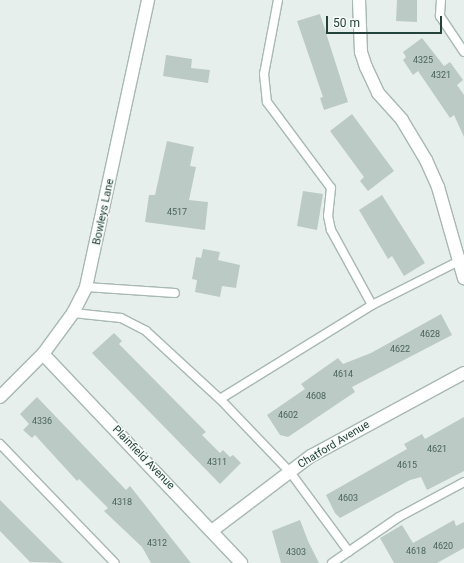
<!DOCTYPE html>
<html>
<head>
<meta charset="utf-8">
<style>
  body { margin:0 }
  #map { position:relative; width:464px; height:563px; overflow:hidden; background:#e6efeb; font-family:Roboto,sans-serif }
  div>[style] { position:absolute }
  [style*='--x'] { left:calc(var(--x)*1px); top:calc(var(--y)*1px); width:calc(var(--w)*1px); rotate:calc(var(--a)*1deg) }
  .building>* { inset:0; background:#bbcac4 }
  .roads { filter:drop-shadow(1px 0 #a8b8b2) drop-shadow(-1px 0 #a8b8b2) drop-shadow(0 1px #a8b8b2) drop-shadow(0 -1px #a8b8b2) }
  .service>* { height:8px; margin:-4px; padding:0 4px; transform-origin:4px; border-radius:4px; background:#fff }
  .minor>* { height:12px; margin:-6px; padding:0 6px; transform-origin:6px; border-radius:6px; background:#fff }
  span { translate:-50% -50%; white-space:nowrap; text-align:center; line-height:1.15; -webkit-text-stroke:3px #f7fbf9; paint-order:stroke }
  .number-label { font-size:9px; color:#4a645c }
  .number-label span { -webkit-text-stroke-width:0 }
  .street-label { font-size:11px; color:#24423a }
  .scale { position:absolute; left:326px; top:16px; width:116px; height:18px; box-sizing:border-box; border:2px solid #24423a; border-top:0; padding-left:5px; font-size:12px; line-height:14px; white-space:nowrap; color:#24423a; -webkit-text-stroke:3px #f7fbf9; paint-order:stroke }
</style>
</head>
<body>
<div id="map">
  <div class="building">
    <div style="clip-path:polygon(397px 0,417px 0,417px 22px,396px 21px)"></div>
    <div style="clip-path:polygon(320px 14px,348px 102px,324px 110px,320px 98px,323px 97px,297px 21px)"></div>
    <div style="clip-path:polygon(422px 38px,444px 66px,450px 62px,463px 80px,457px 85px,464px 95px,464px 137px,454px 115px,450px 118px,418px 71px,413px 75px,403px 60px,406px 57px,403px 52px)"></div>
    <div style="clip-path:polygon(166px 55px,192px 59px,191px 68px,210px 70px,208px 83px,163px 76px)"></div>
    <div style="clip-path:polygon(352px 114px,394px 171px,368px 191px,360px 181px,364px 177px,330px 131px)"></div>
    <div style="clip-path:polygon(167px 141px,194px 147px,190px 166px,196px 167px,189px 200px,208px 202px,205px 230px,145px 222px,149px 195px,155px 195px)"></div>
    <div style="clip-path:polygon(303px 191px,323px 194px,317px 230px,297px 226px)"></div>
    <div style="clip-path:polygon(382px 195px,425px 263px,404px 276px,392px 256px,388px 259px,359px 210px)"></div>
    <div style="clip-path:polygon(203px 249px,220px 252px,218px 260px,240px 265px,236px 288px,222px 286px,220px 297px,195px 292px,197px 280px,192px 279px,196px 257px,201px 258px)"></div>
    <div style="clip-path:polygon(441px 314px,452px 335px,352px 387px,355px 392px,288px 437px,280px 435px,267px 415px,305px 389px,301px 384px,338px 358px,343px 364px,371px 353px)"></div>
    <div style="clip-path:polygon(114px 333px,122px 341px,119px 344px,206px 432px,202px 435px,220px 453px,223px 450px,230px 457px,233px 455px,241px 463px,220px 484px,92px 353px)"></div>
    <div style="clip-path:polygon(37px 397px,126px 490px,130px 486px,191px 563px,151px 563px,142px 547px,104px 511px,108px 508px,79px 479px,77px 481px,35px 435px,32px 438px,23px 430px,29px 424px,20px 414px)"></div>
    <div style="clip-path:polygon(464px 417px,464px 471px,427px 490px,421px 477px,410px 480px,340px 518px,335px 513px,326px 495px,407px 449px,404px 444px,422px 434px,425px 439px)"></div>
    <div style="clip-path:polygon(0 500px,63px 563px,30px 562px,0 531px)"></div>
    <div style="clip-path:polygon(300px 520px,308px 541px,319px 563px,281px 563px,272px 531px)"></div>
    <div style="clip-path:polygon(454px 520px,456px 526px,464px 522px,464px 548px,437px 563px,394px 563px,380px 538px,402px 525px,413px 543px)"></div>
  </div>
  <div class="roads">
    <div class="service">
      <div style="--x:278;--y:0;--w:75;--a:100.7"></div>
      <div style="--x:264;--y:74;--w:28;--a:84"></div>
      <div style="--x:267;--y:102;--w:107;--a:53.3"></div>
      <div style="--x:331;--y:188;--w:28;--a:96"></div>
      <div style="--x:328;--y:216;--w:14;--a:78"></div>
      <div style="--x:331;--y:230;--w:85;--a:61.3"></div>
      <div style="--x:441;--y:0;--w:16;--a:94"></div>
      <div style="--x:440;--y:16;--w:43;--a:56.3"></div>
      <div style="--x:86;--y:287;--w:89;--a:3.9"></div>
      <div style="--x:73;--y:313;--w:48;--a:5.9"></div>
      <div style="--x:121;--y:318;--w:28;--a:27"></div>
      <div style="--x:146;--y:331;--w:100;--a:42.6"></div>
      <div style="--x:220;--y:399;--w:101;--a:46.2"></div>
      <div style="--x:290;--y:472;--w:99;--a:53.6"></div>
      <div style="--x:220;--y:399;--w:179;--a:-31.7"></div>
      <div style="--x:372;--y:305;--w:102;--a:-26.8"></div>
      <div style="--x:0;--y:444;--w:165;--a:46"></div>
      <div style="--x:332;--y:563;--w:81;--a:-34.5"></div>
      <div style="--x:399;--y:517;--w:74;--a:-28.3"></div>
    </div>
    <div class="minor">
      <div style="--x:359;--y:0;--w:52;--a:87.8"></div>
      <div style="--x:361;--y:52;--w:16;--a:72"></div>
      <div style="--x:366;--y:67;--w:29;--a:65"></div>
      <div style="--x:378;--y:93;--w:36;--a:48"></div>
      <div style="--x:402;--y:120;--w:47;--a:59"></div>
      <div style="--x:426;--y:160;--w:30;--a:66"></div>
      <div style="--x:438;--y:187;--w:95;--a:74.1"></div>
      <div style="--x:43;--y:354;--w:288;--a:46.5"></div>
      <div style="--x:0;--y:397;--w:61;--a:-45"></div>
      <div style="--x:43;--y:354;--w:51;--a:-53.8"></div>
      <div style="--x:73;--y:313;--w:29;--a:-63"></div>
      <div style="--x:86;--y:287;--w:294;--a:-77.8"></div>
      <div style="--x:213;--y:530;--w:123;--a:-37.1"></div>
      <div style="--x:311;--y:456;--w:174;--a:-28.5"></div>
    </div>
  </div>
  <div class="number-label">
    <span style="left:423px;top:60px">4325</span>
    <span style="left:441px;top:75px">4321</span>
    <span style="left:177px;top:212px">4517</span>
    <span style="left:430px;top:334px">4628</span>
    <span style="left:400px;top:349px">4622</span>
    <span style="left:343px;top:374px">4614</span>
    <span style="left:316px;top:396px">4608</span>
    <span style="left:288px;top:415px">4602</span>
    <span style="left:42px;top:421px">4336</span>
    <span style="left:437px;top:449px">4621</span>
    <span style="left:217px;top:462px">4311</span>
    <span style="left:407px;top:465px">4615</span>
    <span style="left:348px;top:498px">4603</span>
    <span style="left:122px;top:502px">4318</span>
    <span style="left:157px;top:543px">4312</span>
    <span style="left:443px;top:546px">4620</span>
    <span style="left:416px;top:551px">4618</span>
    <span style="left:296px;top:552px">4303</span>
  </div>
  <div class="street-label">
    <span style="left:104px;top:212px;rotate:-78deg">Bowleys Lane</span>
    <span style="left:334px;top:445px;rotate:-31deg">Chatford Avenue</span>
    <span style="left:143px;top:458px;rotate:46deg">Plainfield Avenue</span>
  </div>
  <div class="scale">50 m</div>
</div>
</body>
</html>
